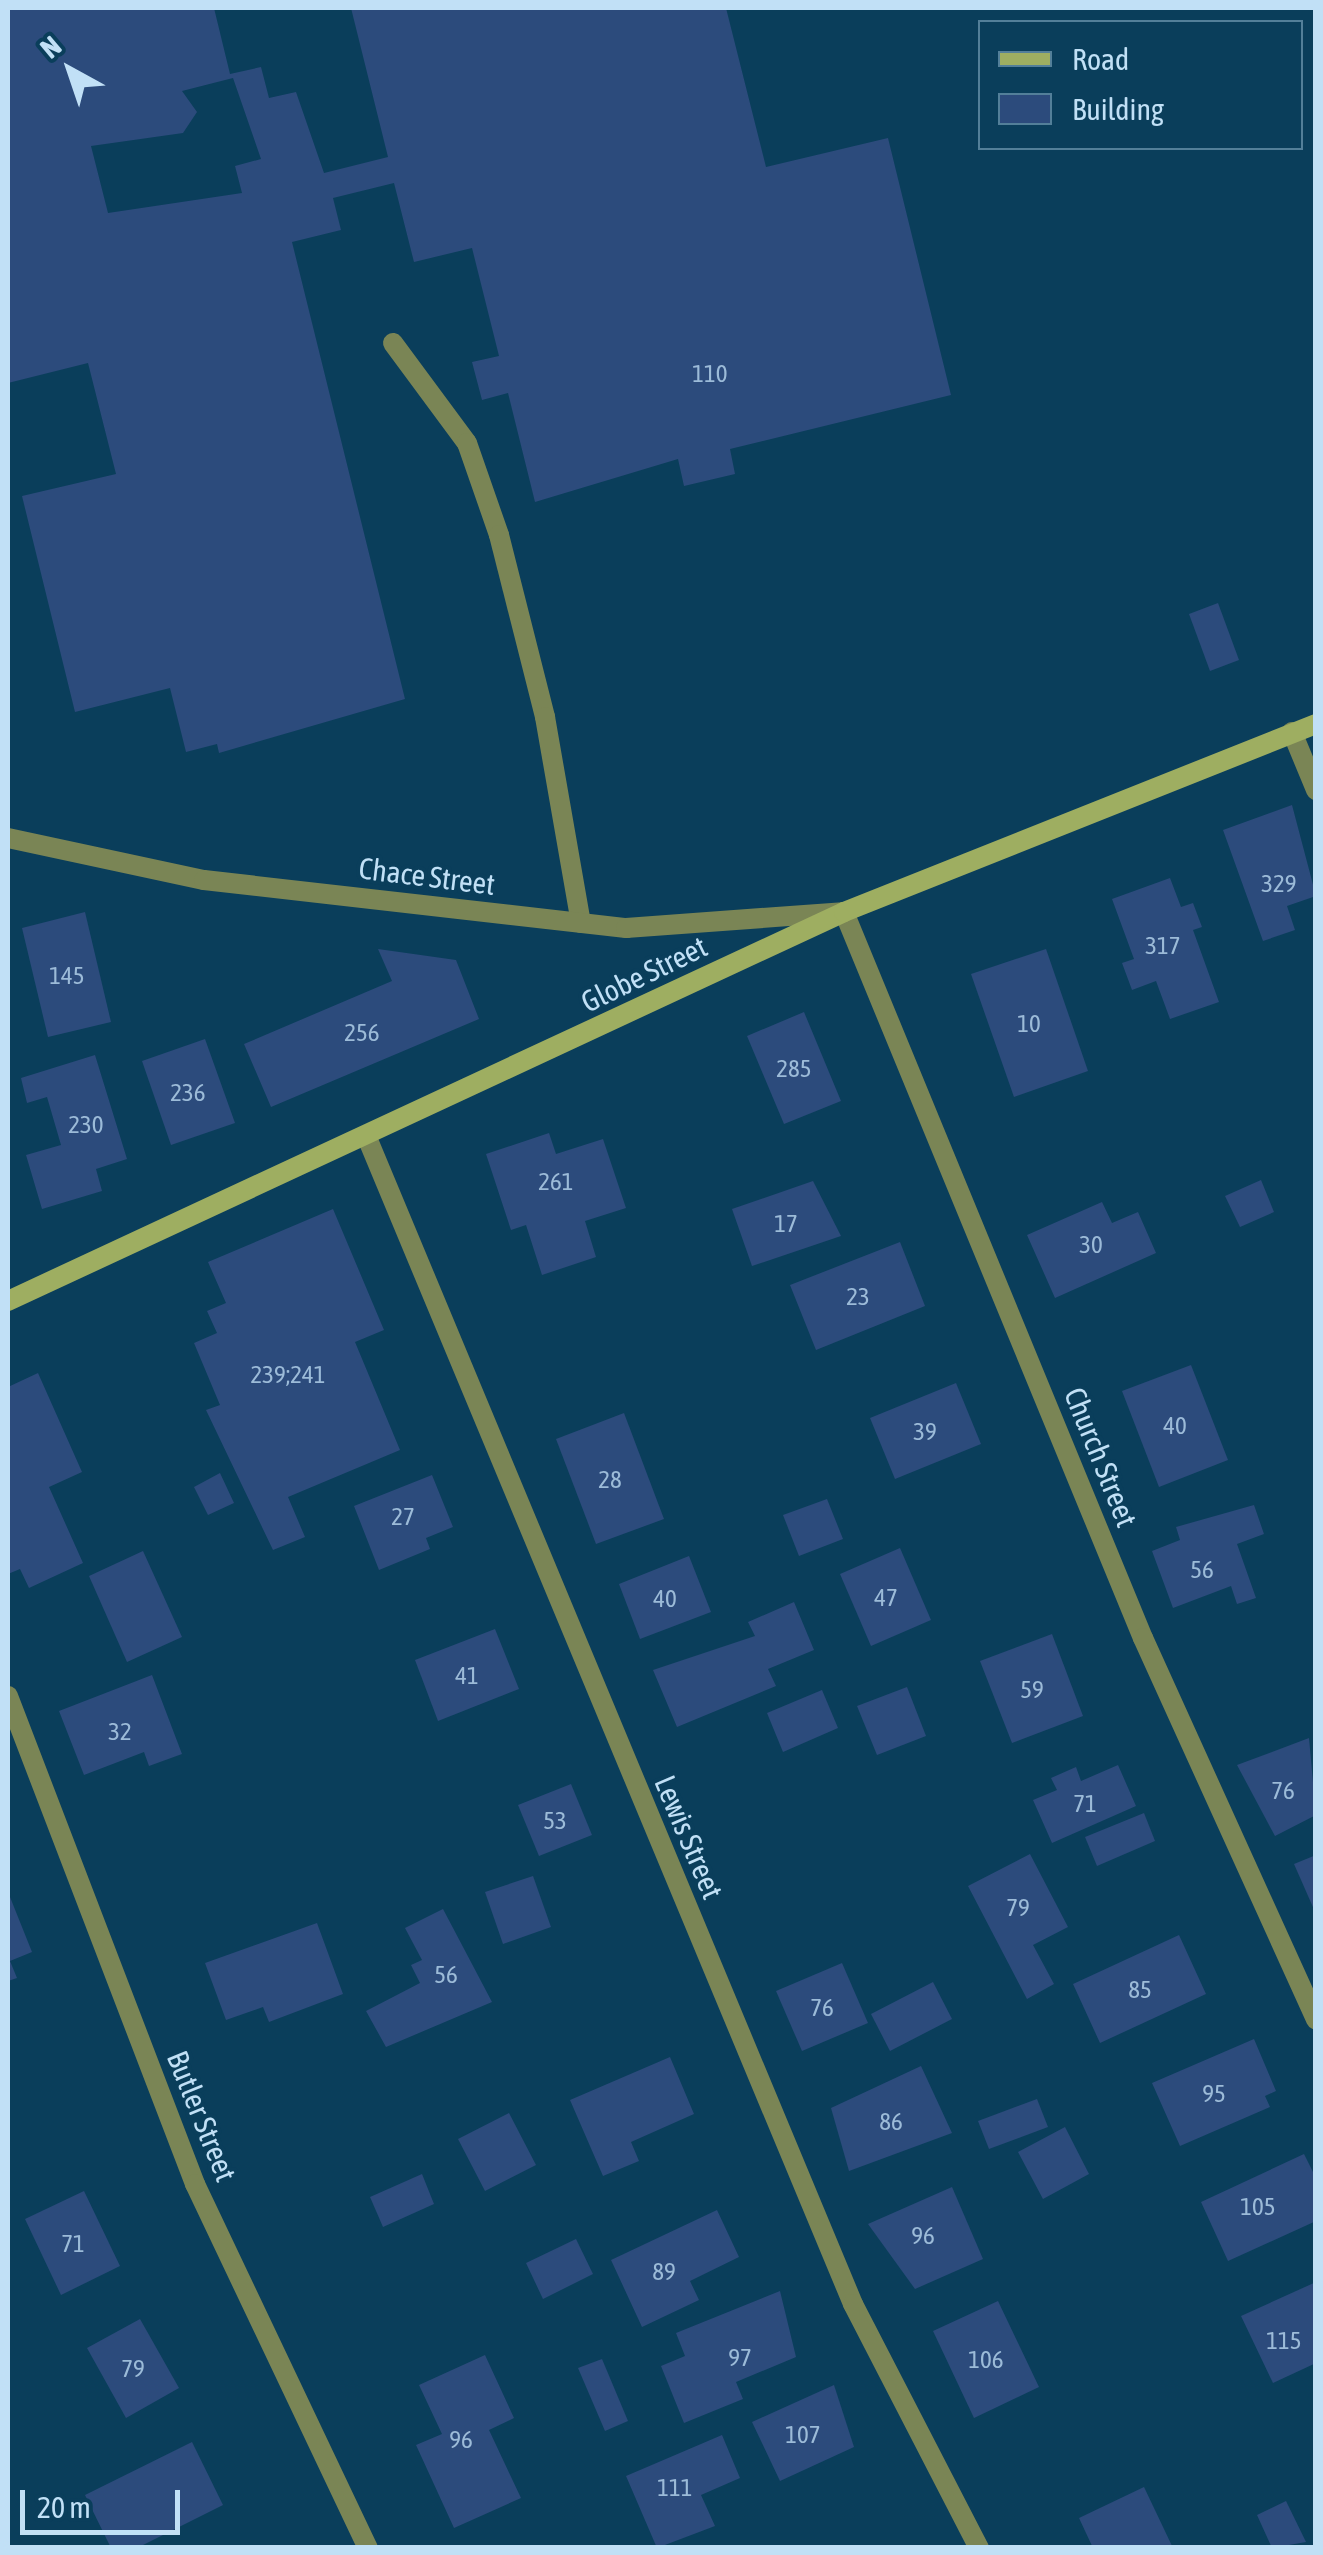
<!DOCTYPE html>
<html>
<head>
<meta charset="utf-8">
<style>
  body { margin:0 }
  #map { position:relative; width:1323px; height:2555px; overflow:hidden; background:#0a3e5b; font-family:"Asap Condensed",sans-serif }
  div>[style] { position:absolute }
  [style*='--x'] { left:calc(var(--x)*1px); top:calc(var(--y)*1px); width:calc(var(--w)*1px); rotate:calc(var(--a)*1deg) }
  .building>* { inset:0; background:#2c4b7c }
  .service>* { height:20px; margin:-10px; padding:0 10px; transform-origin:10px; border-radius:10px; background:#7a8555 }
  .minor>* { height:20px; margin:-10px; padding:0 10px; transform-origin:10px; border-radius:10px; background:#7a8555 }
  .tertiary>* { height:20px; margin:-10px; padding:0 10px; transform-origin:10px; border-radius:10px; background:#7a8555 }
  .secondary>* { height:20px; margin:-10px; padding:0 10px; transform-origin:10px; border-radius:10px; background:#9eae61 }
  span { translate:-50% -50%; white-space:nowrap; text-align:center; line-height:1.15; -webkit-text-stroke:8px #0a3e5b; paint-order:stroke }
  .number-label { font-size:25px; color:#9cbbd8 }
  .number-label span { -webkit-text-stroke-width:0 }
  .street-label { font-size:30px; color:#c1e0f6 }
  .frame { position:absolute; inset:0; border:10px solid #c1e0f6; pointer-events:none }
  .legend { position:absolute; left:978px; top:20px; width:325px; height:130px; box-sizing:border-box; background:#0a3e5b; border:2px solid #537f99; margin:0; padding:12px 18px; list-style:none; font-size:30px; color:#c1e0f6 }
  .legend li { display:flex; align-items:center; gap:20px; height:50px }
  .legend b { width:50px; border:2px solid #537f99 }
  .north { position:absolute; left:20px; top:20px; width:100px; height:100px; -webkit-text-stroke:8px #0a3e5b; paint-order:stroke; rotate:320deg; font-size:28px; font-weight:700; line-height:40px; text-align:center; color:#c1e0f6 }
  .north::after { content:''; display:block; margin:auto; width:35px; height:45px; background:#c1e0f6; clip-path:polygon(50% 0,100% 100%,50% 72%,0 100%) }
  .scale { position:absolute; left:20px; top:2490px; width:160px; height:45px; box-sizing:border-box; border:5px solid #c1e0f6; border-top:0; padding-left:12px; font-size:30px; line-height:35px; white-space:nowrap; color:#c1e0f6; -webkit-text-stroke:8px #0a3e5b; paint-order:stroke }
</style>
</head>
<body>
<div id="map">
  <div class="building">
    <div style="clip-path:polygon(evenodd,8px 8px,214px 8px,230px 74px,261px 67px,269px 98px,296px 92px,324px 173px,388px 157px,351px 8px,726px 8px,766px 167px,888px 138px,951px 395px,730px 449px,735px 474px,684px 486px,678px 459px,535px 502px,508px 393px,482px 400px,472px 362px,499px 356px,472px 248px,414px 262px,394px 183px,333px 198px,341px 230px,292px 242px,405px 699px,219px 753px,217px 744px,186px 752px,170px 688px,75px 712px,22px 496px,116px 474px,88px 363px,8px 383px,8px 8px,233px 78px,261px 159px,235px 166px,242px 193px,108px 213px,91px 146px,183px 133px,197px 112px,182px 91px,233px 78px)"></div>
    <div style="clip-path:polygon(1218px 603px,1239px 660px,1210px 671px,1189px 614px)"></div>
    <div style="clip-path:polygon(1292px 805px,1316px 896px,1287px 906px,1295px 930px,1263px 941px,1223px 830px)"></div>
    <div style="clip-path:polygon(1170px 878px,1181px 907px,1193px 903px,1202px 927px,1193px 930px,1219px 1002px,1170px 1019px,1156px 981px,1132px 990px,1122px 963px,1134px 959px,1112px 899px)"></div>
    <div style="clip-path:polygon(85px 912px,111px 1022px,48px 1037px,22px 928px)"></div>
    <div style="clip-path:polygon(378px 949px,456px 960px,479px 1019px,271px 1107px,244px 1044px,392px 981px)"></div>
    <div style="clip-path:polygon(1046px 949px,1088px 1071px,1014px 1097px,971px 974px)"></div>
    <div style="clip-path:polygon(804px 1012px,841px 1101px,784px 1124px,747px 1036px)"></div>
    <div style="clip-path:polygon(205px 1039px,235px 1123px,171px 1145px,142px 1061px)"></div>
    <div style="clip-path:polygon(95px 1055px,127px 1159px,96px 1169px,102px 1191px,42px 1209px,26px 1155px,61px 1145px,47px 1097px,27px 1103px,21px 1078px)"></div>
    <div style="clip-path:polygon(549px 1133px,556px 1154px,603px 1139px,626px 1208px,585px 1221px,596px 1257px,542px 1275px,526px 1225px,511px 1230px,486px 1154px)"></div>
    <div style="clip-path:polygon(1261px 1180px,1274px 1212px,1240px 1227px,1225px 1196px)"></div>
    <div style="clip-path:polygon(813px 1181px,841px 1236px,752px 1266px,732px 1209px)"></div>
    <div style="clip-path:polygon(1102px 1202px,1112px 1223px,1138px 1212px,1156px 1253px,1055px 1298px,1027px 1235px)"></div>
    <div style="clip-path:polygon(333px 1209px,384px 1330px,355px 1342px,400px 1450px,288px 1497px,305px 1537px,273px 1550px,206px 1410px,220px 1405px,194px 1343px,217px 1333px,207px 1311px,226px 1303px,208px 1262px)"></div>
    <div style="clip-path:polygon(900px 1242px,925px 1306px,816px 1350px,790px 1285px)"></div>
    <div style="clip-path:polygon(1191px 1365px,1228px 1460px,1159px 1487px,1122px 1391px)"></div>
    <div style="clip-path:polygon(38px 1373px,82px 1472px,49px 1487px,83px 1563px,29px 1588px,20px 1569px,8px 1574px,8px 1387px)"></div>
    <div style="clip-path:polygon(956px 1383px,981px 1444px,895px 1479px,870px 1418px)"></div>
    <div style="clip-path:polygon(624px 1413px,664px 1519px,596px 1544px,556px 1439px)"></div>
    <div style="clip-path:polygon(220px 1473px,234px 1503px,208px 1515px,194px 1487px)"></div>
    <div style="clip-path:polygon(432px 1475px,453px 1527px,426px 1538px,430px 1549px,379px 1570px,354px 1506px)"></div>
    <div style="clip-path:polygon(827px 1499px,843px 1539px,799px 1556px,783px 1515px)"></div>
    <div style="clip-path:polygon(1254px 1505px,1264px 1534px,1237px 1544px,1256px 1598px,1237px 1604px,1231px 1586px,1173px 1608px,1152px 1551px,1180px 1540px,1176px 1527px)"></div>
    <div style="clip-path:polygon(900px 1548px,931px 1620px,871px 1646px,840px 1574px)"></div>
    <div style="clip-path:polygon(143px 1551px,182px 1637px,127px 1662px,89px 1576px)"></div>
    <div style="clip-path:polygon(689px 1556px,711px 1612px,640px 1639px,619px 1584px)"></div>
    <div style="clip-path:polygon(794px 1602px,814px 1650px,768px 1669px,776px 1686px,677px 1727px,653px 1670px,755px 1636px,748px 1622px)"></div>
    <div style="clip-path:polygon(495px 1629px,519px 1689px,438px 1721px,415px 1660px)"></div>
    <div style="clip-path:polygon(1052px 1634px,1083px 1716px,1012px 1743px,980px 1661px)"></div>
    <div style="clip-path:polygon(152px 1675px,182px 1754px,149px 1766px,144px 1752px,84px 1775px,59px 1711px)"></div>
    <div style="clip-path:polygon(907px 1687px,926px 1736px,877px 1755px,857px 1706px)"></div>
    <div style="clip-path:polygon(822px 1690px,838px 1728px,783px 1752px,767px 1713px)"></div>
    <div style="clip-path:polygon(1309px 1738px,1316px 1815px,1275px 1836px,1237px 1765px)"></div>
    <div style="clip-path:polygon(1118px 1765px,1136px 1806px,1052px 1843px,1033px 1800px,1057px 1790px,1051px 1778px,1076px 1767px,1081px 1781px)"></div>
    <div style="clip-path:polygon(571px 1784px,592px 1835px,539px 1856px,518px 1805px)"></div>
    <div style="clip-path:polygon(1144px 1813px,1155px 1841px,1097px 1866px,1085px 1837px)"></div>
    <div style="clip-path:polygon(1030px 1854px,1068px 1927px,1033px 1945px,1054px 1984px,1027px 1999px,968px 1886px)"></div>
    <div style="clip-path:polygon(1316px 1855px,1316px 1914px,1294px 1864px)"></div>
    <div style="clip-path:polygon(533px 1876px,551px 1927px,503px 1944px,485px 1892px)"></div>
    <div style="clip-path:polygon(8px 1892px,32px 1952px,10px 1961px,17px 1978px,8px 1981px)"></div>
    <div style="clip-path:polygon(443px 1909px,492px 2002px,386px 2047px,366px 2011px,420px 1983px,411px 1965px,422px 1960px,405px 1928px)"></div>
    <div style="clip-path:polygon(317px 1923px,343px 1994px,269px 2022px,263px 2007px,226px 2020px,205px 1963px)"></div>
    <div style="clip-path:polygon(1179px 1935px,1206px 1994px,1100px 2043px,1073px 1984px)"></div>
    <div style="clip-path:polygon(842px 1963px,868px 2023px,802px 2051px,776px 1991px)"></div>
    <div style="clip-path:polygon(933px 1982px,952px 2019px,890px 2051px,871px 2014px)"></div>
    <div style="clip-path:polygon(1254px 2039px,1276px 2091px,1265px 2096px,1270px 2107px,1180px 2146px,1152px 2083px)"></div>
    <div style="clip-path:polygon(670px 2057px,694px 2114px,631px 2142px,639px 2161px,603px 2176px,570px 2100px)"></div>
    <div style="clip-path:polygon(921px 2066px,952px 2133px,849px 2171px,831px 2108px)"></div>
    <div style="clip-path:polygon(1037px 2099px,1048px 2127px,989px 2149px,978px 2121px)"></div>
    <div style="clip-path:polygon(509px 2113px,536px 2165px,485px 2191px,458px 2139px)"></div>
    <div style="clip-path:polygon(1065px 2127px,1089px 2174px,1043px 2199px,1018px 2152px)"></div>
    <div style="clip-path:polygon(1304px 2154px,1316px 2178px,1316px 2221px,1228px 2261px,1201px 2202px)"></div>
    <div style="clip-path:polygon(422px 2174px,434px 2204px,383px 2227px,370px 2197px)"></div>
    <div style="clip-path:polygon(952px 2187px,983px 2259px,915px 2289px,868px 2224px)"></div>
    <div style="clip-path:polygon(84px 2191px,120px 2266px,61px 2295px,25px 2219px)"></div>
    <div style="clip-path:polygon(717px 2210px,739px 2257px,690px 2281px,699px 2300px,642px 2327px,611px 2260px)"></div>
    <div style="clip-path:polygon(576px 2239px,593px 2274px,543px 2299px,526px 2263px)"></div>
    <div style="clip-path:polygon(1316px 2282px,1316px 2363px,1273px 2383px,1241px 2316px)"></div>
    <div style="clip-path:polygon(780px 2291px,796px 2357px,736px 2382px,743px 2399px,684px 2423px,661px 2366px,685px 2356px,676px 2333px)"></div>
    <div style="clip-path:polygon(998px 2301px,1039px 2387px,974px 2418px,933px 2331px)"></div>
    <div style="clip-path:polygon(140px 2319px,179px 2388px,126px 2418px,87px 2348px)"></div>
    <div style="clip-path:polygon(485px 2355px,514px 2418px,489px 2430px,521px 2498px,454px 2528px,416px 2445px,442px 2434px,419px 2385px)"></div>
    <div style="clip-path:polygon(602px 2359px,628px 2421px,605px 2431px,578px 2368px)"></div>
    <div style="clip-path:polygon(834px 2385px,854px 2447px,780px 2481px,752px 2422px)"></div>
    <div style="clip-path:polygon(722px 2435px,740px 2478px,701px 2495px,715px 2526px,657px 2548px,626px 2476px)"></div>
    <div style="clip-path:polygon(192px 2442px,223px 2505px,137px 2548px,111px 2548px,85px 2495px)"></div>
    <div style="clip-path:polygon(1144px 2487px,1173px 2548px,1093px 2548px,1079px 2518px)"></div>
    <div style="clip-path:polygon(1286px 2501px,1306px 2542px,1272px 2548px,1257px 2515px)"></div>
  </div>
  <div class="service">
    <div style="--x:393;--y:343;--w:124;--a:53.5"></div>
    <div style="--x:467;--y:443;--w:97;--a:70.8"></div>
    <div style="--x:499;--y:535;--w:188;--a:75.8"></div>
    <div style="--x:545;--y:717;--w:209;--a:80.1"></div>
  </div>
  <div class="minor">
    <div style="--x:1292;--y:732;--w:63;--a:67.5"></div>
    <div style="--x:844;--y:912;--w:785;--a:67.62"></div>
    <div style="--x:1143;--y:1638;--w:419;--a:65.6"></div>
    <div style="--x:368;--y:1140;--w:1261;--a:67.38"></div>
    <div style="--x:853;--y:2304;--w:275;--a:62.7"></div>
    <div style="--x:8;--y:1696;--w:523;--a:69.03"></div>
    <div style="--x:195;--y:2184;--w:403;--a:64.6"></div>
  </div>
  <div class="tertiary">
    <div style="--x:8;--y:838;--w:200;--a:12.1"></div>
    <div style="--x:204;--y:880;--w:425;--a:6.5"></div>
    <div style="--x:626;--y:928;--w:217;--a:-4.2"></div>
  </div>
  <div class="secondary">
    <div style="--x:8;--y:1301;--w:922;--a:-24.95"></div>
    <div style="--x:844;--y:912;--w:508;--a:-21.72"></div>
  </div>
  <div class="number-label">
    <span style="left:710px;top:373px">110</span>
    <span style="left:1279px;top:883px">329</span>
    <span style="left:1163px;top:945px">317</span>
    <span style="left:67px;top:975px">145</span>
    <span style="left:1029px;top:1023px">10</span>
    <span style="left:362px;top:1032px">256</span>
    <span style="left:794px;top:1068px">285</span>
    <span style="left:188px;top:1092px">236</span>
    <span style="left:86px;top:1124px">230</span>
    <span style="left:556px;top:1181px">261</span>
    <span style="left:786px;top:1223px">17</span>
    <span style="left:1091px;top:1244px">30</span>
    <span style="left:858px;top:1296px">23</span>
    <span style="left:288px;top:1374px">239;241</span>
    <span style="left:1175px;top:1425px">40</span>
    <span style="left:925px;top:1431px">39</span>
    <span style="left:610px;top:1479px">28</span>
    <span style="left:403px;top:1516px">27</span>
    <span style="left:1202px;top:1569px">56</span>
    <span style="left:886px;top:1597px">47</span>
    <span style="left:665px;top:1598px">40</span>
    <span style="left:467px;top:1675px">41</span>
    <span style="left:1032px;top:1689px">59</span>
    <span style="left:120px;top:1731px">32</span>
    <span style="left:1283px;top:1790px">76</span>
    <span style="left:1085px;top:1803px">71</span>
    <span style="left:555px;top:1820px">53</span>
    <span style="left:1018px;top:1907px">79</span>
    <span style="left:446px;top:1974px">56</span>
    <span style="left:1140px;top:1989px">85</span>
    <span style="left:822px;top:2007px">76</span>
    <span style="left:1214px;top:2093px">95</span>
    <span style="left:891px;top:2121px">86</span>
    <span style="left:1258px;top:2206px">105</span>
    <span style="left:923px;top:2235px">96</span>
    <span style="left:73px;top:2243px">71</span>
    <span style="left:664px;top:2271px">89</span>
    <span style="left:1284px;top:2340px">115</span>
    <span style="left:740px;top:2357px">97</span>
    <span style="left:986px;top:2359px">106</span>
    <span style="left:133px;top:2368px">79</span>
    <span style="left:803px;top:2434px">107</span>
    <span style="left:461px;top:2439px">96</span>
    <span style="left:675px;top:2487px">111</span>
  </div>
  <div class="street-label">
    <span style="left:427px;top:876px;rotate:7deg">Chace Street</span>
    <span style="left:644px;top:974px;rotate:-26deg">Globe Street</span>
    <span style="left:1101px;top:1457px;rotate:68deg">Church Street</span>
    <span style="left:689px;top:1837px;rotate:67deg">Lewis Street</span>
    <span style="left:202px;top:2116px;rotate:68deg">Butler Street</span>
  </div>
  <div class="frame"></div>
  <ul class="legend">
  <li><b style="height:12px;background:#9eae61"></b>Road</li>
  <li><b style="height:28px;background:#2c4b7c"></b>Building</li>
  </ul>
  <div class="north">N</div>
  <div class="scale">20 m</div>
</div>
</body>
</html>
